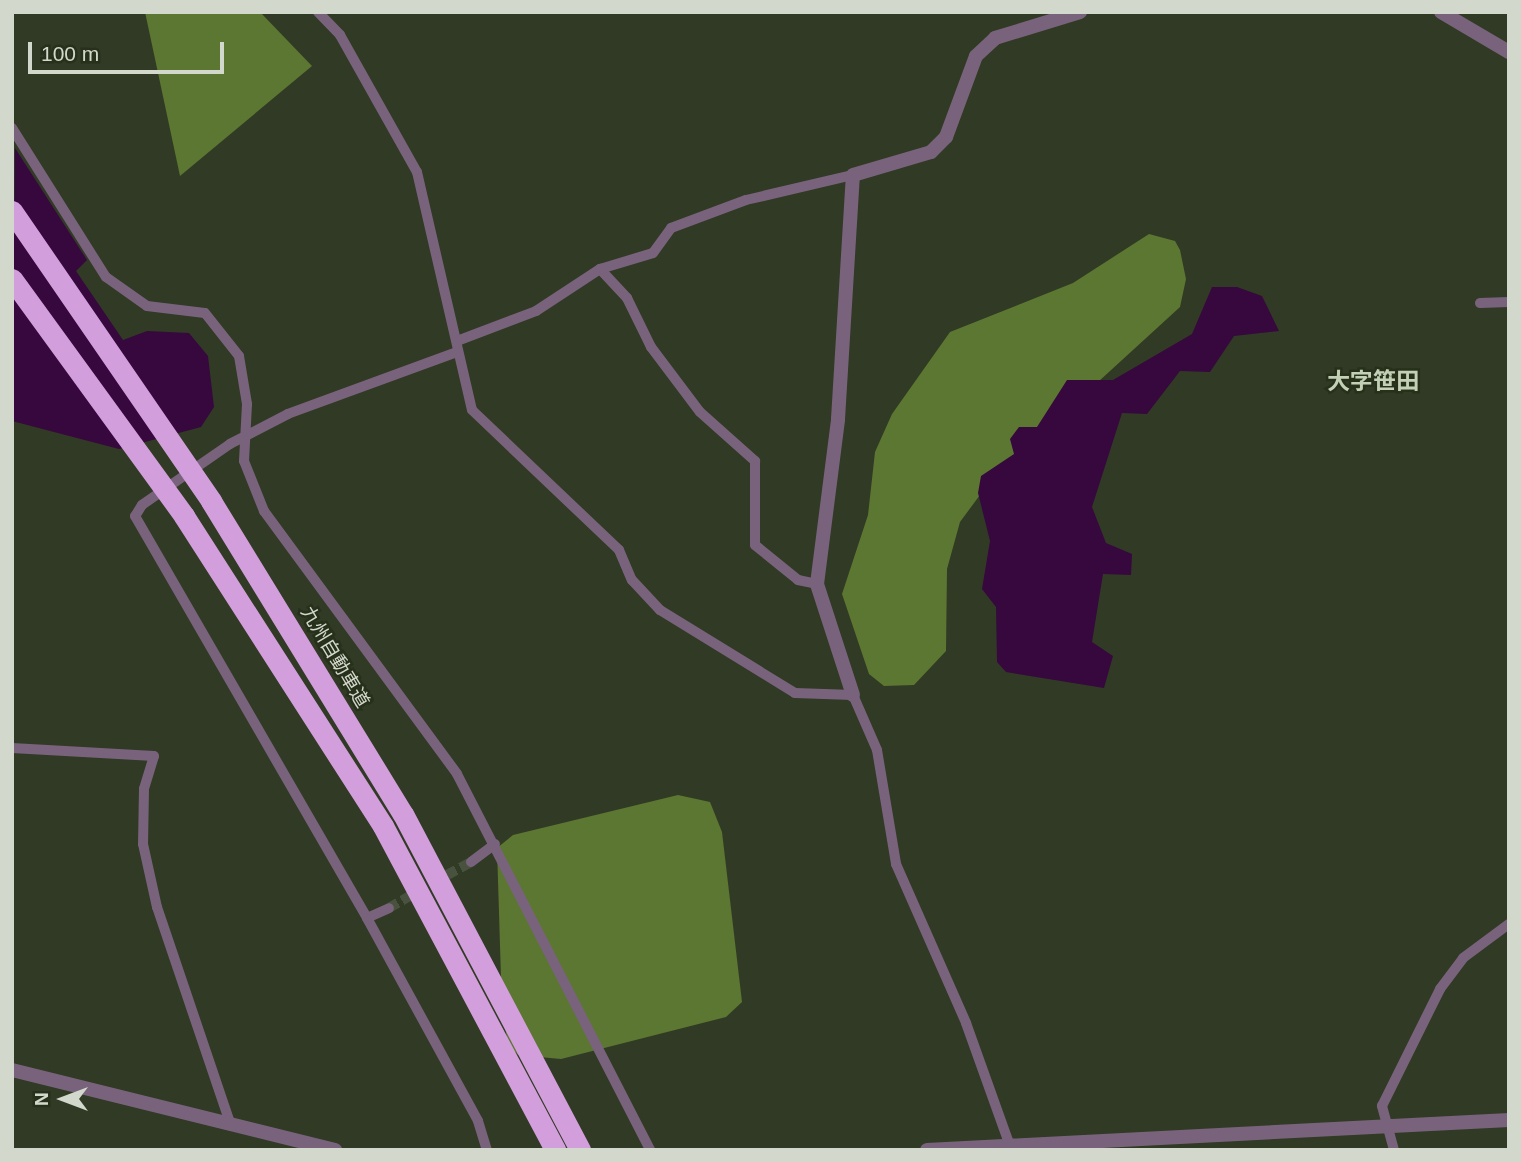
<!DOCTYPE html>
<html>
<head>
<meta charset="utf-8">
<style>
  body { margin:0 }
  #map { position:relative; width:1521px; height:1162px; overflow:hidden; background:#313a25; font-family:Arial,"Noto Sans JP",sans-serif }
  div>[style] { position:absolute }
  [style*='--x'] { left:calc(var(--x)*1px); top:calc(var(--y)*1px); width:calc(var(--w)*1px); rotate:calc(var(--a)*1deg) }
  .forest>* { inset:0; background:#5c7731 }
  .water>* { inset:0; background:#36083d }
  .minor-tunnel>* { height:10px; margin-top:-5px; transform-origin:0; background:repeating-linear-gradient(90deg,#49523e 0 10px,transparent 0 15px) }
  .minor>* { height:10px; margin:-5px; padding:0 5px; transform-origin:5px; border-radius:5px; background:#79637c }
  .tertiary>* { height:14px; margin:-7px; padding:0 7px; transform-origin:7px; border-radius:7px; background:#79637c }
  .motorway>* { height:21px; margin:-10.5px; padding:0 10.5px; transform-origin:10.5px; border-radius:10.5px; background:#d29edb }
  .motorway-bridge>* { height:21px; margin:-10.5px; padding:0 10.5px; transform-origin:10.5px; border-radius:10.5px; background:#d29edb }
  span { translate:-50% -50%; white-space:nowrap; text-align:center; line-height:1.15; -webkit-text-stroke:5px #27301b; paint-order:stroke }
  .street-label { font-size:19px; color:#d2d8cb }
  .quarter-label { font-size:23px; color:#c4d0b6; font-weight:700 }
  .frame { position:absolute; inset:0; border:14px solid #d2d8cb; pointer-events:none }
  .north { position:absolute; left:28px; top:1064px; width:70px; height:70px; -webkit-text-stroke:5px #27301b; paint-order:stroke; rotate:270deg; font-size:19px; font-weight:700; line-height:28px; text-align:center; color:#d2d8cb }
  .north::after { content:''; display:block; margin:auto; width:24px; height:32px; background:#d2d8cb; clip-path:polygon(50% 0,100% 100%,50% 72%,0 100%) }
  .scale { position:absolute; left:28px; top:42px; width:196px; height:32px; box-sizing:border-box; border:4px solid #d2d8cb; border-top:0; padding-left:9px; font-size:21px; line-height:24px; white-space:nowrap; color:#d2d8cb; -webkit-text-stroke:5px #27301b; paint-order:stroke }
</style>
</head>
<body>
<div id="map">
  <div class="forest">
    <div style="clip-path:polygon(145px 12px,260px 12px,312px 66px,180px 176px)"></div>
    <div style="clip-path:polygon(1149px 234px,1175px 241px,1180px 250px,1186px 279px,1180px 307px,991px 480px,960px 522px,947px 569px,946px 651px,914px 685px,884px 686px,869px 674px,842px 594px,868px 515px,875px 452px,892px 414px,950px 332px,1073px 283px)"></div>
    <div style="clip-path:polygon(678px 795px,710px 802px,722px 832px,742px 1002px,726px 1017px,561px 1059px,518px 1055px,508px 1044px,502px 1010px,497px 848px,513px 835px)"></div>
  </div>
  <div class="water">
    <div style="clip-path:polygon(15px 148px,87px 260px,76px 271px,123px 340px,147px 331px,189px 333px,208px 356px,214px 407px,201px 427px,119px 449px,12px 421px)"></div>
    <div style="clip-path:polygon(1212px 287px,1237px 287px,1262px 296px,1279px 331px,1234px 336px,1210px 372px,1180px 371px,1147px 414px,1122px 413px,1092px 507px,1106px 543px,1132px 554px,1131px 575px,1103px 574px,1092px 642px,1113px 656px,1104px 688px,1006px 672px,997px 662px,996px 607px,982px 589px,990px 541px,978px 493px,981px 476px,1014px 454px,1010px 439px,1019px 427px,1037px 427px,1067px 380px,1113px 380px,1192px 334px)"></div>
  </div>
  <div class="minor-tunnel">
    <div style="--x:434;--y:882;--w:42;--a:-28.4"></div>
    <div style="--x:389;--y:908;--w:36;--a:-30"></div>
  </div>
  <div class="minor">
    <div style="--x:318;--y:12;--w:32;--a:46"></div>
    <div style="--x:340;--y:35;--w:157;--a:60.7"></div>
    <div style="--x:417;--y:172;--w:244;--a:77"></div>
    <div style="--x:472;--y:410;--w:203;--a:43.6"></div>
    <div style="--x:619;--y:550;--w:33;--a:67"></div>
    <div style="--x:632;--y:580;--w:41;--a:47"></div>
    <div style="--x:660;--y:610;--w:158;--a:31.6"></div>
    <div style="--x:795;--y:693;--w:58;--a:2"></div>
    <div style="--x:853;--y:695;--w:60;--a:66.4"></div>
    <div style="--x:877;--y:750;--w:116;--a:80.5"></div>
    <div style="--x:896;--y:864;--w:174;--a:66.2"></div>
    <div style="--x:966;--y:1023;--w:131;--a:70.3"></div>
    <div style="--x:12;--y:128;--w:176;--a:57.8"></div>
    <div style="--x:106;--y:277;--w:50;--a:35.3"></div>
    <div style="--x:147;--y:306;--w:58;--a:6.9"></div>
    <div style="--x:205;--y:313;--w:55;--a:51.7"></div>
    <div style="--x:239;--y:356;--w:49;--a:80.5"></div>
    <div style="--x:247;--y:404;--w:57;--a:93"></div>
    <div style="--x:244;--y:461;--w:54;--a:68.2"></div>
    <div style="--x:264;--y:511;--w:326;--a:53.7"></div>
    <div style="--x:457;--y:774;--w:423;--a:62.8"></div>
    <div style="--x:600;--y:269;--w:40;--a:47"></div>
    <div style="--x:627;--y:298;--w:55;--a:63.9"></div>
    <div style="--x:651;--y:347;--w:81;--a:53"></div>
    <div style="--x:700;--y:412;--w:74;--a:41.7"></div>
    <div style="--x:755;--y:461;--w:84;--a:90"></div>
    <div style="--x:755;--y:545;--w:55;--a:39.1"></div>
    <div style="--x:798;--y:580;--w:19;--a:12"></div>
    <div style="--x:1480;--y:303;--w:29;--a:-2"></div>
    <div style="--x:457;--y:341;--w:85;--a:-20.8"></div>
    <div style="--x:536;--y:311;--w:77;--a:-33.3"></div>
    <div style="--x:600;--y:269;--w:55;--a:-16.8"></div>
    <div style="--x:653;--y:253;--w:31;--a:-54"></div>
    <div style="--x:671;--y:228;--w:80;--a:-20.5"></div>
    <div style="--x:746;--y:200;--w:110;--a:-13.2"></div>
    <div style="--x:457;--y:352;--w:180;--a:159.9"></div>
    <div style="--x:288;--y:414;--w:65;--a:152.7"></div>
    <div style="--x:230;--y:444;--w:107;--a:145.3"></div>
    <div style="--x:142;--y:505;--w:13;--a:122"></div>
    <div style="--x:135;--y:516;--w:464;--a:60"></div>
    <div style="--x:367;--y:918;--w:231;--a:61.3"></div>
    <div style="--x:478;--y:1121;--w:30;--a:73"></div>
    <div style="--x:12;--y:748;--w:142;--a:3.2"></div>
    <div style="--x:154;--y:756;--w:34;--a:107"></div>
    <div style="--x:144;--y:789;--w:55;--a:91"></div>
    <div style="--x:143;--y:844;--w:65;--a:77.5"></div>
    <div style="--x:157;--y:907;--w:231;--a:71.3"></div>
    <div style="--x:471;--y:862;--w:30;--a:-37"></div>
    <div style="--x:367;--y:918;--w:24;--a:-24"></div>
    <div style="--x:1394;--y:1150;--w:46;--a:-105.3"></div>
    <div style="--x:1382;--y:1106;--w:131;--a:-63.6"></div>
    <div style="--x:1440;--y:989;--w:39;--a:-53"></div>
    <div style="--x:1463;--y:958;--w:57;--a:-36.5"></div>
  </div>
  <div class="tertiary">
    <div style="--x:1441;--y:12;--w:79;--a:30.5"></div>
    <div style="--x:853;--y:695;--w:117;--a:-108"></div>
    <div style="--x:817;--y:584;--w:166;--a:-82.7"></div>
    <div style="--x:838;--y:419;--w:244;--a:-86.5"></div>
    <div style="--x:853;--y:175;--w:81;--a:-16.4"></div>
    <div style="--x:931;--y:152;--w:21;--a:-45"></div>
    <div style="--x:946;--y:137;--w:86;--a:-69.7"></div>
    <div style="--x:976;--y:56;--w:26;--a:-43"></div>
    <div style="--x:995;--y:38;--w:89;--a:-17"></div>
    <div style="--x:12;--y:1070;--w:333;--a:13.9"></div>
    <div style="--x:927;--y:1150;--w:583;--a:-2.95"></div>
  </div>
  <div class="motorway">
    <div style="--x:211;--y:501;--w:367;--a:58.5"></div>
    <div style="--x:403;--y:814;--w:380;--a:62.2"></div>
    <div style="--x:184;--y:516;--w:368;--a:57.3"></div>
    <div style="--x:383;--y:826;--w:367;--a:62"></div>
  </div>
  <div class="motorway-bridge">
    <div style="--x:12;--y:211;--w:352;--a:55.5"></div>
    <div style="--x:12;--y:279;--w:293;--a:54"></div>
  </div>
  <div class="street-label">
    <span style="left:335px;top:657px;rotate:59deg">九州自動車道</span>
  </div>
  <div class="quarter-label">
    <span style="left:1373px;top:381px">大字笹田</span>
  </div>
  <div class="frame"></div>
  <div class="north">N</div>
  <div class="scale">100 m</div>
</div>
</body>
</html>
